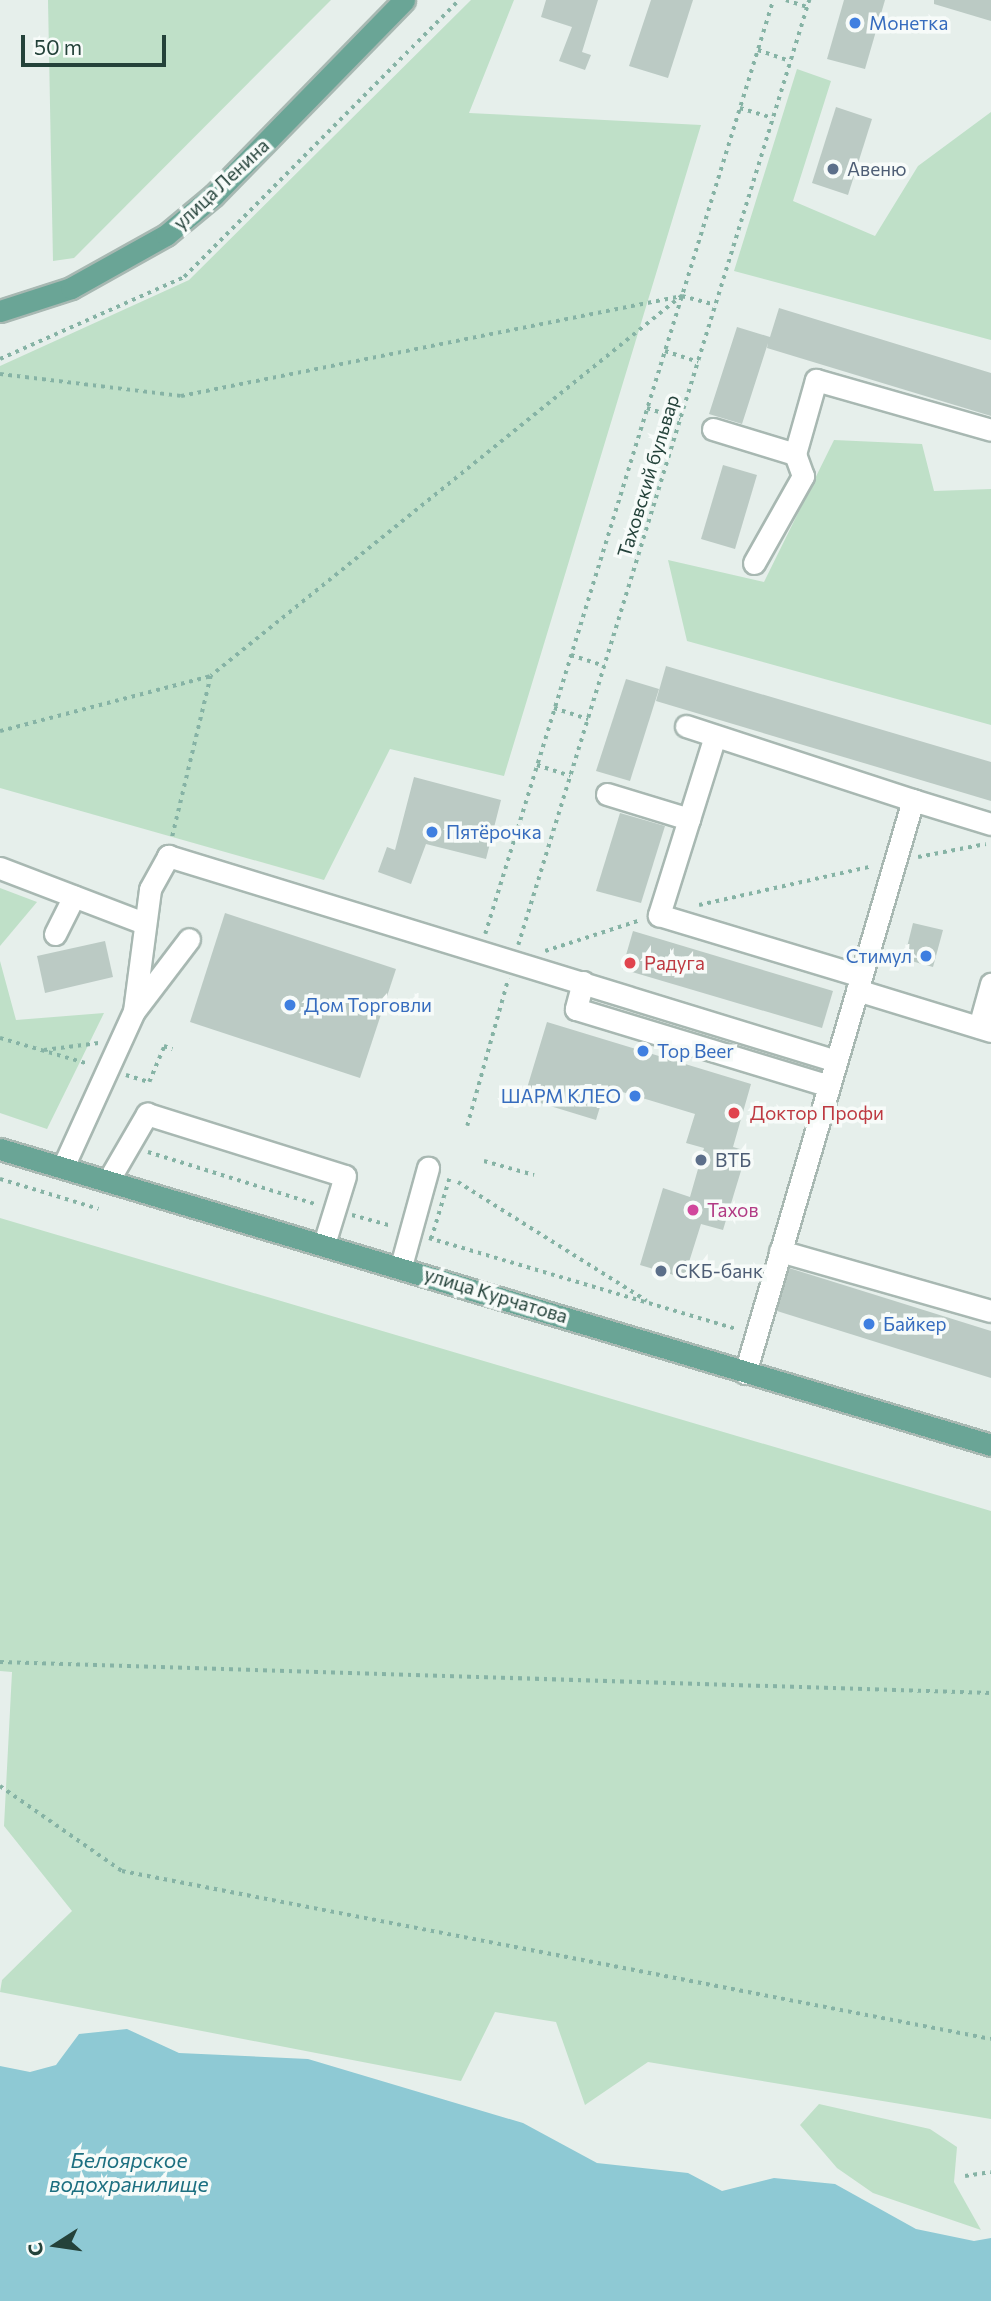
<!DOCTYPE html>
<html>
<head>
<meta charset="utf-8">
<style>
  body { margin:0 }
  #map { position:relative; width:991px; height:2301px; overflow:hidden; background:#e6efeb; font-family:Commissioner,sans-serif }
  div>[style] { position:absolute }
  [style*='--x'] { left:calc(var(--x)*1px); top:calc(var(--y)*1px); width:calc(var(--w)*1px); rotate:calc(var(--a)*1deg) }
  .green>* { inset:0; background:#bfe0c8 }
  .water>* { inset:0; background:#8ec9d4 }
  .building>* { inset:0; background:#bbcac4 }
  .path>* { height:3.5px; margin-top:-1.75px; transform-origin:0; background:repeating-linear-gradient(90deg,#86b3a5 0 3.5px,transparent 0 8.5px) }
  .roads { filter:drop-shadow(2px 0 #a8b8b2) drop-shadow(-2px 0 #a8b8b2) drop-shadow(0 2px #a8b8b2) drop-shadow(0 -2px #a8b8b2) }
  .minor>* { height:21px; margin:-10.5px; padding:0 10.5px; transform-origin:10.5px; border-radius:10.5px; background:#fff }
  .major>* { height:21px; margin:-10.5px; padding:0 10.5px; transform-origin:10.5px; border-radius:10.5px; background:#6aa596 }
  .dots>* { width:19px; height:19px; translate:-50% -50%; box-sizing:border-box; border:4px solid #f7fbf9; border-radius:50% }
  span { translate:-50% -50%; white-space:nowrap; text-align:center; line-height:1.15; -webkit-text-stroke:7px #f7fbf9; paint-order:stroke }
  .shop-label { font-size:19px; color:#366cbe }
  .left { translate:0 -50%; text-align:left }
  .right { translate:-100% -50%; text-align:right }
  .service-label { font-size:19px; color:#4e5e75 }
  .street-label { font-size:19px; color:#24423a }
  .health-label { font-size:19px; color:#be3a42 }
  .hotel-label { font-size:19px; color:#b23c85 }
  .water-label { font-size:21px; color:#1c6f80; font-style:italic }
  .north { position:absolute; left:21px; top:2210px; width:70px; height:70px; -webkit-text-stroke:5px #f7fbf9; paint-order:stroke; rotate:258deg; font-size:19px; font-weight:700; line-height:28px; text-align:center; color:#24423a }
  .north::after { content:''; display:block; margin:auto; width:24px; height:32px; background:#24423a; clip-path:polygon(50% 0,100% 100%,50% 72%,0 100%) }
  .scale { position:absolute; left:21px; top:35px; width:145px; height:32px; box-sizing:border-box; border:4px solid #24423a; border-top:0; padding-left:9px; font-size:21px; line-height:24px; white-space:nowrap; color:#24423a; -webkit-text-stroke:5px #f7fbf9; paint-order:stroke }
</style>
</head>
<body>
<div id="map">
  <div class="green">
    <div style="clip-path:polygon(48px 0,331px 0,74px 258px,53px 261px)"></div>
    <div style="clip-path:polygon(471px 0,514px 0,469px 113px,701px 125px,504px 776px,390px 749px,324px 880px,0 788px,0 366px,189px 280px)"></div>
    <div style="clip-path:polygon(797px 69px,831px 81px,793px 201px,875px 236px,918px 166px,991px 112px,991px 340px,734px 271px)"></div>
    <div style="clip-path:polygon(834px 440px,922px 444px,934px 491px,991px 489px,991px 725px,687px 641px,668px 560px,764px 582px)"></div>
    <div style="clip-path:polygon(0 888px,37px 902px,0 946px)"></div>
    <div style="clip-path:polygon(0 961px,16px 1020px,104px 1013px,47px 1129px,0 1113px)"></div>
    <div style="clip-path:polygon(0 1218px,991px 1511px,991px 2119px,648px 2062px,585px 2105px,556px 2022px,495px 2012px,461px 2081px,0 1992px,2px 1980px,72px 1911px,4px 1826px,12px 1672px,0 1671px)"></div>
    <div style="clip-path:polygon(819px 2104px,930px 2129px,957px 2147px,954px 2182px,981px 2230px,873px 2193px,837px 2168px,800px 2125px)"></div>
  </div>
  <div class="water">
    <div style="clip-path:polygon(127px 2029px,179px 2053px,308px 2059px,523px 2123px,597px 2163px,688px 2173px,722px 2191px,774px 2178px,835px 2184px,916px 2229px,974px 2241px,991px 2238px,991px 2301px,0 2301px,0 2066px,30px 2072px,56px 2065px,79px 2034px)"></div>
  </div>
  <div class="building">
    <div style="clip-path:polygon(546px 0,598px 0,582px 52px,591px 55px,585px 70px,559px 61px,572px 27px,541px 17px)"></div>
    <div style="clip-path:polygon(651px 0,693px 0,668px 78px,629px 66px)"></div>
    <div style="clip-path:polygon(844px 0,885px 0,865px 69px,827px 59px)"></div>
    <div style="clip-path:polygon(934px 0,991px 0,991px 21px,934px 4px)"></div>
    <div style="clip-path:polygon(836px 107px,872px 119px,848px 195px,812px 183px)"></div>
    <div style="clip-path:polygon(779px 308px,991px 373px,991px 416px,767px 348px,768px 343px,742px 424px,709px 414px,737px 327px,770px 337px)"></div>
    <div style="clip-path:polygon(723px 465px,757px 475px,735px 549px,701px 539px)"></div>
    <div style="clip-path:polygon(666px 666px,991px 762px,991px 801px,656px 701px)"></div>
    <div style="clip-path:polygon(626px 679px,659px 689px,630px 781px,596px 771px)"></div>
    <div style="clip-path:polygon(414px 777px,501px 800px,486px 859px,426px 844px,411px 884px,378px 872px,387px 847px,395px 850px)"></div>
    <div style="clip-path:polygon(620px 813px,665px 826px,641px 903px,596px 891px)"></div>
    <div style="clip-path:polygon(225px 913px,396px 969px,360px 1078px,190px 1022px)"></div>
    <div style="clip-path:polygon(913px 923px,943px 930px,933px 967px,904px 959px)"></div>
    <div style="clip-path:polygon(633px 931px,833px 991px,822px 1028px,622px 969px)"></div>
    <div style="clip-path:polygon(105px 941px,113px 977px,45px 993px,37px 956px)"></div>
    <div style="clip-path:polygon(547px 1022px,751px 1084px,733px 1147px,747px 1151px,723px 1230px,701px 1224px,684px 1278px,640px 1265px,663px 1188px,690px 1197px,704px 1148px,686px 1143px,695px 1114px,606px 1087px,596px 1120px,524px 1098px)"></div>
    <div style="clip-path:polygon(789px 1268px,991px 1331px,991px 1378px,777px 1311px)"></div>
  </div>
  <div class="path">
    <div style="--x:786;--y:0;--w:22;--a:18"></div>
    <div style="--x:758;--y:50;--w:34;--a:19"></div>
    <div style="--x:740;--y:108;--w:34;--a:17"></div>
    <div style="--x:682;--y:296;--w:34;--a:15"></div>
    <div style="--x:665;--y:351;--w:35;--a:18"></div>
    <div style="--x:0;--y:359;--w:201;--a:-24"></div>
    <div style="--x:184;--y:277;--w:390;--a:-45.2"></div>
    <div style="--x:0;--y:374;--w:182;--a:6.9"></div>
    <div style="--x:181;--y:396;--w:511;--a:-11.29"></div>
    <div style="--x:682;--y:296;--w:605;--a:141.1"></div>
    <div style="--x:211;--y:676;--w:167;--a:103.5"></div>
    <div style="--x:647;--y:408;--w:35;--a:18"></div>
    <div style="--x:571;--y:655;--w:35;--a:18"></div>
    <div style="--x:554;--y:708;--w:36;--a:18"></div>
    <div style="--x:0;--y:731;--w:218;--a:-14.6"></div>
    <div style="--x:537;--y:765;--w:35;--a:18"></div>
    <div style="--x:918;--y:857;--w:69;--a:-10.8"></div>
    <div style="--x:699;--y:905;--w:178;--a:-12.6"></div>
    <div style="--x:485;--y:934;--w:977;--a:-72.86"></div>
    <div style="--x:518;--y:945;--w:989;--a:-72.88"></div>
    <div style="--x:545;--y:951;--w:101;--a:-17.9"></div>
    <div style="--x:0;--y:1038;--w:93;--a:16.3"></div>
    <div style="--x:44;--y:1050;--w:55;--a:-7.3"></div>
    <div style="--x:126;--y:1075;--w:24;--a:17"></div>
    <div style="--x:149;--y:1082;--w:39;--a:-67"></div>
    <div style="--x:164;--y:1046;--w:9;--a:21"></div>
    <div style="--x:467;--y:1126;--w:153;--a:-74.4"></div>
    <div style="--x:148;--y:1152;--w:178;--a:17.3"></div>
    <div style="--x:484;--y:1161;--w:52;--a:15.6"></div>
    <div style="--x:0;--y:1179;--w:103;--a:16.9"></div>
    <div style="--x:458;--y:1182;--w:223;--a:32.2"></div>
    <div style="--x:352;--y:1215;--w:41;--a:15.4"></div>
    <div style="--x:429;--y:1238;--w:321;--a:16.5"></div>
    <div style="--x:431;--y:1239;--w:63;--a:-73.3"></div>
    <div style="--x:0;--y:1662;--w:991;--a:1.79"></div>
    <div style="--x:0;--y:1786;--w:149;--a:34.9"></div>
    <div style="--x:122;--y:1871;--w:885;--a:10.94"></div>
    <div style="--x:965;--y:2176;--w:26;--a:-9"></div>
  </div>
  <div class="roads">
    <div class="minor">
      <div style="--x:713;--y:429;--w:86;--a:17"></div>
      <div style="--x:754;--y:563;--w:100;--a:-60.6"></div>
      <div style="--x:803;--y:476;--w:23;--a:-110"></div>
      <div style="--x:795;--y:454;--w:77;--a:-74.2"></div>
      <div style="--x:816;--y:380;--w:182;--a:15.9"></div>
      <div style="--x:686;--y:726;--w:239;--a:18.1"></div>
      <div style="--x:715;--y:736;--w:188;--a:107.4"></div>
      <div style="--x:659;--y:915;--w:211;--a:16.8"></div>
      <div style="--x:607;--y:794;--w:86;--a:17"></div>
      <div style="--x:0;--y:868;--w:154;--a:20.9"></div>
      <div style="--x:55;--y:934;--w:42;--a:-63.4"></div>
      <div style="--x:583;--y:982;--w:28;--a:105"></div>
      <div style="--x:576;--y:1009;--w:264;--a:16.9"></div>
      <div style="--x:857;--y:990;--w:140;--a:17"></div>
      <div style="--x:135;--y:1010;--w:89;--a:-52.7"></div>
      <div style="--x:979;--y:1027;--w:45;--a:-74.4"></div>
      <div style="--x:63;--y:1167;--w:171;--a:-65.5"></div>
      <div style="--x:134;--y:1011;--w:123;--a:-82.5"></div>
      <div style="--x:150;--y:889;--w:38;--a:-61"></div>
      <div style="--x:168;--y:856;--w:699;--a:17.06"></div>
      <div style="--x:108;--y:1181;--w:78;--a:-59.8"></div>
      <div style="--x:147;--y:1114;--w:207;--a:17.4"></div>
      <div style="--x:345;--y:1176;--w:71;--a:107.2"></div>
      <div style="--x:780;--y:1251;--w:219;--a:15.9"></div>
      <div style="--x:401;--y:1266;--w:102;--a:-74.6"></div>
      <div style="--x:745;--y:1373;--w:597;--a:-73.66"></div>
      <div style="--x:913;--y:800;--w:82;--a:17.1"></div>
    </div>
    <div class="major">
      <div style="--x:0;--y:311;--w:75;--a:-17.9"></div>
      <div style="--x:71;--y:288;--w:109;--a:-29.2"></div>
      <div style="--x:166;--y:235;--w:62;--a:-39.8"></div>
      <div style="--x:214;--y:195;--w:272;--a:-45.7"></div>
      <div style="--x:0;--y:1149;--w:1034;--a:16.63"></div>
    </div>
  </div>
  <div class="dots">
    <div style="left:855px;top:23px;background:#3f7fe0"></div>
    <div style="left:833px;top:169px;background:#5c6f8a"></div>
    <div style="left:432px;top:832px;background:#3f7fe0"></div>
    <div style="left:926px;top:956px;background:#3f7fe0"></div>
    <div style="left:630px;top:963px;background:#e0444e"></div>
    <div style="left:290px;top:1005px;background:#3f7fe0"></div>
    <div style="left:643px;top:1051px;background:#3f7fe0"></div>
    <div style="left:635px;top:1096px;background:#3f7fe0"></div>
    <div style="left:734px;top:1113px;background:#e0444e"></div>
    <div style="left:701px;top:1160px;background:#5c6f8a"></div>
    <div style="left:693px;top:1210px;background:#d1479c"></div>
    <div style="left:661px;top:1271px;background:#5c6f8a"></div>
    <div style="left:869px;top:1324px;background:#3f7fe0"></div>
  </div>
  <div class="shop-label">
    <span class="left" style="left:869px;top:23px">Монетка</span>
    <span class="left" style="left:446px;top:832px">Пятёрочка</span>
    <span class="right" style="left:912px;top:956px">Стимул</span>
    <span class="left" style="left:304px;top:1005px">Дом Торговли</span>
    <span class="left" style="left:657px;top:1051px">Top Beer</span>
    <span class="right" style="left:621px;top:1096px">ШАРМ КЛЕО</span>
    <span class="left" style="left:883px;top:1324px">Байкер</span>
  </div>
  <div class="service-label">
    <span class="left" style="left:847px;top:169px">Авеню</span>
    <span class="left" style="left:715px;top:1160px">ВТБ</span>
    <span class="left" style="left:675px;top:1271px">СКБ-банк</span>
  </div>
  <div class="street-label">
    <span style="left:221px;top:184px;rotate:-43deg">улица Ленина</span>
    <span style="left:648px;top:476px;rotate:-73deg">Таховский бульвар</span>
    <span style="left:496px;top:1295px;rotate:17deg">улица Курчатова</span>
  </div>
  <div class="health-label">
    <span class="left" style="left:644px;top:963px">Радуга</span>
    <span class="left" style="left:750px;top:1113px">Доктор Профи</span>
  </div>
  <div class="hotel-label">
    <span class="left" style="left:707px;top:1210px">Тахов</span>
  </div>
  <div class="water-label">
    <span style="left:129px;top:2172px">Белоярское<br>водохранилище</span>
  </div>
  <div class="north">С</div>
  <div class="scale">50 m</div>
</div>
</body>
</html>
